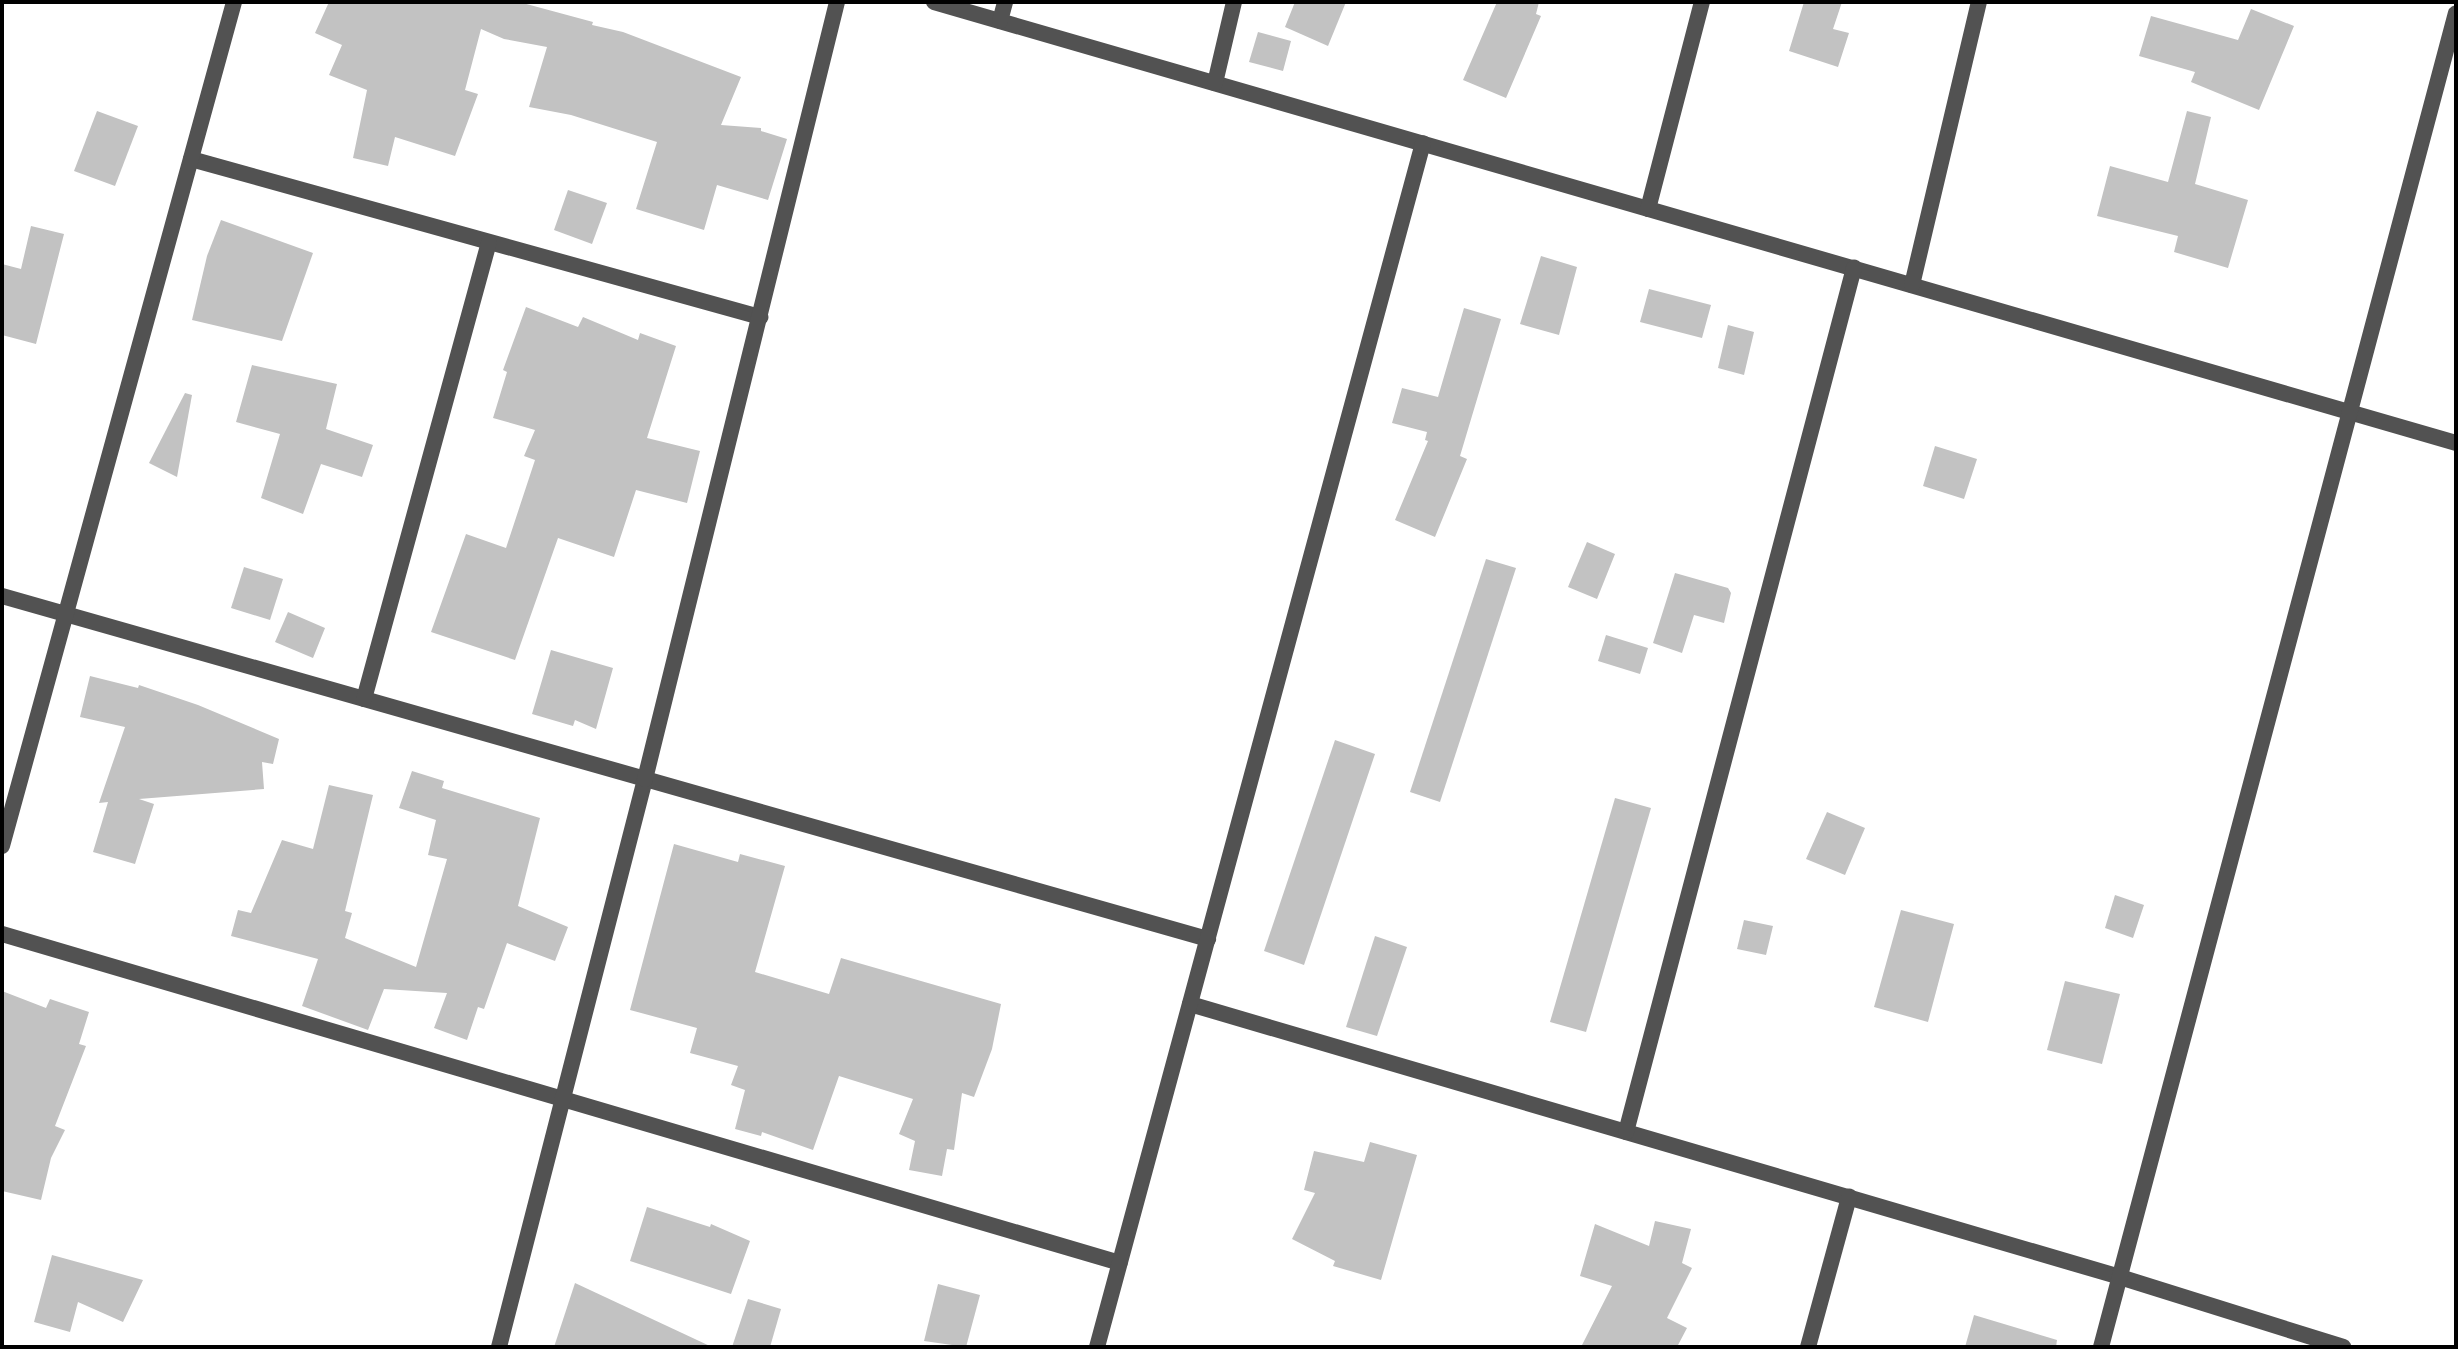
<!DOCTYPE html>
<html>
<head>
<meta charset="utf-8">
<style>
  body { margin:0 }
  #map { position:relative; width:2458px; height:1349px; overflow:hidden; background:#fff; font-family:"DejaVu Sans",sans-serif }
  div>[style] { position:absolute }
  [style*='--x'] { left:calc(var(--x)*1px); top:calc(var(--y)*1px); width:calc(var(--w)*1px); rotate:calc(var(--a)*1deg) }
  .building>* { inset:0; background:#c2c2c2 }
  .minor>* { height:16px; margin:-8px; padding:0 8px; transform-origin:8px; border-radius:8px; background:#525252 }
  span { translate:-50% -50%; white-space:nowrap; text-align:center; line-height:1.15; -webkit-text-stroke:6px #fff; paint-order:stroke }
  .frame { position:absolute; inset:0; border:4px solid #000; pointer-events:none }
</style>
</head>
<body>
<div id="map">
  <div class="building">
    <div style="clip-path:polygon(329px 2px,519px 2px,593px 22px,592px 25px,623px 32px,741px 77px,721px 125px,761px 128px,761px 131px,787px 139px,768px 200px,717px 185px,704px 230px,636px 209px,657px 142px,571px 115px,529px 107px,547px 47px,504px 39px,481px 29px,465px 90px,478px 94px,455px 156px,395px 137px,388px 166px,353px 158px,367px 90px,329px 75px,342px 45px,315px 33px)"></div>
    <div style="clip-path:polygon(1295px 2px,1346px 2px,1328px 46px,1285px 27px)"></div>
    <div style="clip-path:polygon(1497px 2px,1539px 2px,1536px 14px,1541px 16px,1506px 98px,1463px 80px)"></div>
    <div style="clip-path:polygon(1804px 2px,1842px 2px,1833px 29px,1849px 33px,1838px 67px,1789px 51px)"></div>
    <div style="clip-path:polygon(2251px 9px,2294px 26px,2259px 110px,2191px 82px,2195px 72px,2139px 56px,2151px 16px,2238px 40px)"></div>
    <div style="clip-path:polygon(1258px 32px,1291px 41px,1283px 71px,1249px 62px)"></div>
    <div style="clip-path:polygon(97px 111px,138px 126px,115px 186px,74px 171px)"></div>
    <div style="clip-path:polygon(2187px 111px,2211px 117px,2195px 184px,2248px 200px,2228px 268px,2174px 252px,2178px 236px,2097px 216px,2110px 166px,2168px 182px)"></div>
    <div style="clip-path:polygon(568px 190px,607px 203px,592px 244px,554px 230px)"></div>
    <div style="clip-path:polygon(221px 220px,313px 253px,282px 341px,192px 320px,207px 256px)"></div>
    <div style="clip-path:polygon(31px 226px,64px 234px,36px 344px,2px 335px,2px 264px,21px 269px)"></div>
    <div style="clip-path:polygon(1541px 256px,1577px 267px,1559px 335px,1520px 324px)"></div>
    <div style="clip-path:polygon(1649px 289px,1711px 305px,1702px 338px,1640px 322px)"></div>
    <div style="clip-path:polygon(526px 307px,578px 327px,583px 317px,638px 340px,640px 333px,676px 346px,647px 438px,700px 451px,687px 503px,636px 490px,614px 557px,558px 538px,515px 660px,431px 632px,466px 534px,506px 548px,535px 460px,524px 456px,535px 430px,493px 418px,507px 372px,503px 370px)"></div>
    <div style="clip-path:polygon(1464px 308px,1501px 319px,1460px 456px,1467px 459px,1435px 537px,1395px 520px,1428px 441px,1425px 440px,1427px 432px,1392px 423px,1402px 388px,1438px 397px)"></div>
    <div style="clip-path:polygon(1728px 325px,1754px 332px,1744px 375px,1718px 368px)"></div>
    <div style="clip-path:polygon(252px 365px,337px 384px,326px 429px,373px 445px,362px 477px,321px 464px,303px 514px,261px 498px,280px 434px,236px 422px)"></div>
    <div style="clip-path:polygon(185px 393px,192px 395px,177px 477px,149px 463px)"></div>
    <div style="clip-path:polygon(1935px 446px,1977px 459px,1964px 499px,1923px 486px)"></div>
    <div style="clip-path:polygon(1587px 542px,1615px 554px,1597px 599px,1568px 587px)"></div>
    <div style="clip-path:polygon(1486px 559px,1516px 568px,1440px 802px,1410px 792px)"></div>
    <div style="clip-path:polygon(244px 567px,283px 579px,270px 620px,231px 608px)"></div>
    <div style="clip-path:polygon(1675px 573px,1728px 588px,1731px 593px,1724px 623px,1694px 615px,1682px 653px,1653px 643px)"></div>
    <div style="clip-path:polygon(288px 612px,325px 628px,313px 658px,275px 642px)"></div>
    <div style="clip-path:polygon(1606px 635px,1648px 648px,1640px 674px,1598px 661px)"></div>
    <div style="clip-path:polygon(551px 650px,613px 668px,596px 729px,575px 720px,573px 726px,532px 714px)"></div>
    <div style="clip-path:polygon(90px 676px,138px 688px,139px 685px,198px 705px,279px 739px,273px 764px,262px 762px,264px 789px,139px 799px,154px 804px,135px 864px,93px 852px,108px 802px,99px 803px,125px 727px,80px 717px)"></div>
    <div style="clip-path:polygon(1335px 740px,1375px 754px,1304px 965px,1264px 951px)"></div>
    <div style="clip-path:polygon(412px 771px,444px 781px,442px 788px,540px 818px,518px 906px,568px 927px,555px 961px,507px 943px,484px 1009px,478px 1007px,467px 1040px,434px 1028px,447px 993px,384px 989px,368px 1030px,302px 1006px,318px 959px,231px 936px,238px 910px,251px 913px,282px 840px,313px 849px,329px 785px,373px 795px,345px 911px,352px 913px,345px 938px,416px 967px,447px 859px,428px 855px,436px 820px,399px 808px)"></div>
    <div style="clip-path:polygon(1615px 798px,1651px 808px,1586px 1032px,1550px 1022px)"></div>
    <div style="clip-path:polygon(1827px 812px,1865px 828px,1845px 875px,1806px 859px)"></div>
    <div style="clip-path:polygon(674px 844px,738px 862px,740px 854px,785px 866px,755px 972px,829px 994px,841px 958px,1001px 1004px,992px 1049px,974px 1097px,962px 1093px,954px 1150px,947px 1149px,942px 1176px,909px 1170px,915px 1141px,899px 1134px,913px 1099px,839px 1076px,813px 1150px,762px 1132px,761px 1136px,735px 1129px,745px 1090px,731px 1085px,738px 1066px,690px 1053px,697px 1028px,630px 1010px)"></div>
    <div style="clip-path:polygon(2115px 895px,2144px 905px,2133px 938px,2105px 928px)"></div>
    <div style="clip-path:polygon(1901px 910px,1954px 924px,1928px 1022px,1874px 1007px)"></div>
    <div style="clip-path:polygon(1744px 920px,1773px 926px,1766px 955px,1737px 949px)"></div>
    <div style="clip-path:polygon(1375px 936px,1407px 947px,1377px 1036px,1346px 1027px)"></div>
    <div style="clip-path:polygon(2065px 981px,2120px 994px,2102px 1064px,2047px 1050px)"></div>
    <div style="clip-path:polygon(2px 991px,46px 1008px,50px 999px,89px 1012px,79px 1044px,86px 1046px,55px 1126px,65px 1130px,51px 1158px,41px 1200px,2px 1191px)"></div>
    <div style="clip-path:polygon(1370px 1142px,1417px 1155px,1381px 1280px,1333px 1266px,1335px 1261px,1292px 1239px,1315px 1193px,1304px 1190px,1314px 1151px,1364px 1162px)"></div>
    <div style="clip-path:polygon(647px 1207px,710px 1227px,711px 1224px,750px 1241px,731px 1294px,630px 1261px)"></div>
    <div style="clip-path:polygon(1655px 1221px,1691px 1229px,1682px 1263px,1692px 1268px,1667px 1318px,1687px 1328px,1677px 1347px,1581px 1347px,1612px 1286px,1580px 1276px,1595px 1224px,1649px 1246px)"></div>
    <div style="clip-path:polygon(52px 1255px,143px 1280px,123px 1322px,78px 1302px,70px 1332px,34px 1322px)"></div>
    <div style="clip-path:polygon(575px 1283px,712px 1347px,554px 1347px)"></div>
    <div style="clip-path:polygon(938px 1284px,980px 1295px,966px 1347px,924px 1341px)"></div>
    <div style="clip-path:polygon(748px 1299px,781px 1309px,770px 1347px,732px 1347px)"></div>
    <div style="clip-path:polygon(1974px 1315px,2057px 1340px,2056px 1347px,1965px 1347px)"></div>
  </div>
  <div class="minor">
    <div style="--x:934;--y:2;--w:1585;--a:16.16"></div>
    <div style="--x:1000;--y:21;--w:20;--a:-75"></div>
    <div style="--x:1215;--y:83;--w:83;--a:-76.8"></div>
    <div style="--x:191;--y:159;--w:591;--a:15.52"></div>
    <div style="--x:1648;--y:209;--w:214;--a:-75.4"></div>
    <div style="--x:1912;--y:285;--w:291;--a:-76.7"></div>
    <div style="--x:2;--y:596;--w:1254;--a:15.88"></div>
    <div style="--x:364;--y:699;--w:473;--a:-74.7"></div>
    <div style="--x:2;--y:846;--w:875;--a:-74.63"></div>
    <div style="--x:2;--y:934;--w:1165;--a:16.4"></div>
    <div style="--x:1190;--y:1004;--w:969;--a:16.36"></div>
    <div style="--x:2120;--y:1277;--w:234;--a:17.4"></div>
    <div style="--x:1626;--y:1132;--w:894;--a:-75.22"></div>
    <div style="--x:499;--y:1347;--w:586;--a:-75.58"></div>
    <div style="--x:645;--y:779;--w:800;--a:-76.12"></div>
    <div style="--x:1097;--y:1347;--w:1247;--a:-74.85"></div>
    <div style="--x:1808;--y:1347;--w:156;--a:-74.7"></div>
    <div style="--x:2101;--y:1347;--w:1380;--a:-75.1"></div>
  </div>
  <div class="frame"></div>
</div>
</body>
</html>
